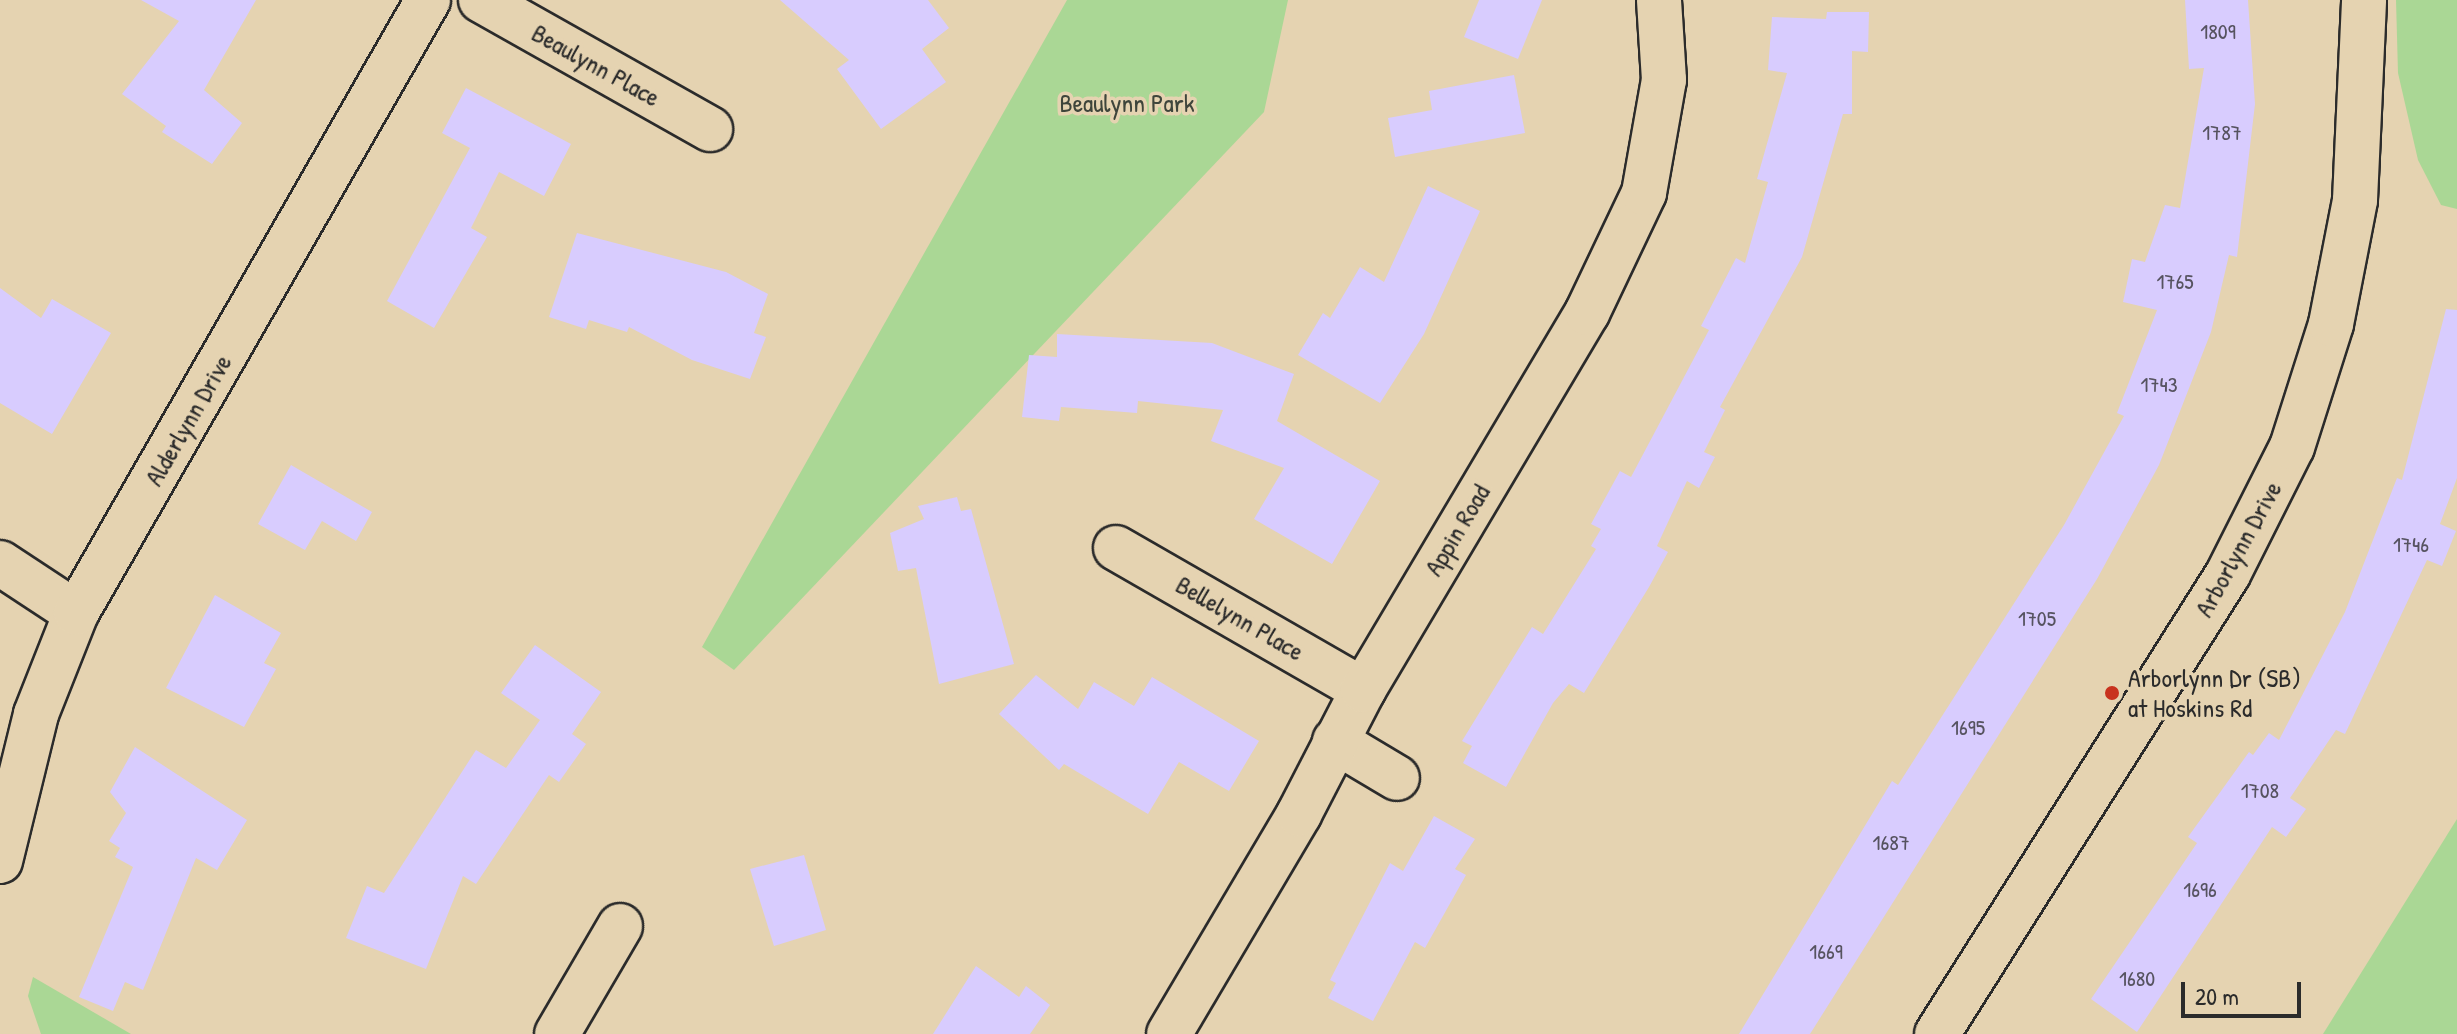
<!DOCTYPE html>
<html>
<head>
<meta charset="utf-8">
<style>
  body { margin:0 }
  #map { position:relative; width:2457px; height:1034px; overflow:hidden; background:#e5d3b1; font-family:"Patrick Hand",sans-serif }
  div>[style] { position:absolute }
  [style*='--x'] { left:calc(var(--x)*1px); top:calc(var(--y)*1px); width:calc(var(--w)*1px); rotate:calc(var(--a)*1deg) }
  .green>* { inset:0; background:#aad795 }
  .building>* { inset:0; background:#d8ccfe }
  .roads { filter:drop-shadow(2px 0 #2b2b2b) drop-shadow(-2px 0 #2b2b2b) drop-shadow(0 2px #2b2b2b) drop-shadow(0 -2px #2b2b2b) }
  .minor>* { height:44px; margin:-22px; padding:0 22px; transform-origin:22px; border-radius:22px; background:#e5d3b1 }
  .dots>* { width:22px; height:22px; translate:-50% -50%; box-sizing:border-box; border:4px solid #e5d3b1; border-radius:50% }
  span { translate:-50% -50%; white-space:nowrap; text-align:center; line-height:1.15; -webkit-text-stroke:7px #e5d3b1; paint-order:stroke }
  .number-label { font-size:22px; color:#565360 }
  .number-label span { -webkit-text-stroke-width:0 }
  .street-label { font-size:26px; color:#2b2b2b }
  .park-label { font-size:26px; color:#3e453b }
  .poi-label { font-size:26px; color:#2b2b2b }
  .left { translate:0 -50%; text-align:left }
  .scale { position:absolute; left:2181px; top:982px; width:120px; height:36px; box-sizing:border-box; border:4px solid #2b2b2b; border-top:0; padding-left:10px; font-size:24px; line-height:28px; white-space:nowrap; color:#2b2b2b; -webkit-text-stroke:6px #e5d3b1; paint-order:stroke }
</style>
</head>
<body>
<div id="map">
  <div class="green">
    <div style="clip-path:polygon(1067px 0,1288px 0,1264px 112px,734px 670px,702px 647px)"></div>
    <div style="clip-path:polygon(2396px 0,2457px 0,2457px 209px,2441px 205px,2418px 160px,2398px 73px)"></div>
    <div style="clip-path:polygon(2457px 819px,2457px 1034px,2323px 1034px)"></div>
    <div style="clip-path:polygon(33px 977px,131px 1034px,41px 1034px,28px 996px)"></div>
  </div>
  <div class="building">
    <div style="clip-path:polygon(141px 0,256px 0,204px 90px,242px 123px,212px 164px,162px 132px,166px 126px,122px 94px,179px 21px)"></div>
    <div style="clip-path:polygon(780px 0,928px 0,949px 28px,922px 49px,946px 82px,881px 129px,837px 69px,849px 60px)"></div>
    <div style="clip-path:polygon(1479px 0,1542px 0,1518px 59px,1464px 37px)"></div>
    <div style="clip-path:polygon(2185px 0,2248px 0,2255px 104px,2237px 257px,2229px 255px,2211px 332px,2159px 465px,2097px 579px,1810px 1034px,1739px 1034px,1892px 781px,1898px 785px,2064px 525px,2124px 416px,2117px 413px,2157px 310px,2123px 302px,2132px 259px,2145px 262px,2165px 205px,2180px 208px,2204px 68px,2189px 69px)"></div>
    <div style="clip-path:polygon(1827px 12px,1869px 12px,1868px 52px,1852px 51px,1852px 114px,1843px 114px,1802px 257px,1720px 407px,1725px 410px,1704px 452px,1715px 457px,1699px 488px,1687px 481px,1657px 546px,1668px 552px,1649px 587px,1584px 693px,1569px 684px,1553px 703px,1506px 787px,1463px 763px,1472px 746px,1462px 741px,1532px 627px,1543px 634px,1596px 549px,1591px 546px,1601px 529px,1591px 524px,1620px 471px,1631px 477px,1709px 330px,1701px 326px,1736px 258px,1745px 263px,1768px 182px,1757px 179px,1787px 73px,1768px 70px,1772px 17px,1826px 19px)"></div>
    <div style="clip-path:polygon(1514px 75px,1525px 133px,1395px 157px,1388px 118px,1432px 110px,1429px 91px)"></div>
    <div style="clip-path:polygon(466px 88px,571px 144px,544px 196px,499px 172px,471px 228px,487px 237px,434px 328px,387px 301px,470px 148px,442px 133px)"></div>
    <div style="clip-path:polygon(1428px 186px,1480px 211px,1424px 334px,1380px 403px,1298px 355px,1323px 313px,1330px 318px,1360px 267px,1384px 282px)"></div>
    <div style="clip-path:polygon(577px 233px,726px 272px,768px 294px,754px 333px,766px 337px,750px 379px,692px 360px,629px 327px,627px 332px,589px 320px,586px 329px,549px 317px)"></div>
    <div style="clip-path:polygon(0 288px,41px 318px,52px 299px,111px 333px,52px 434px,0 403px)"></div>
    <div style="clip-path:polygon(2446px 309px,2457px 310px,2457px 478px,2440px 524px,2456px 531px,2442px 566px,2427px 560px,2345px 734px,2336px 730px,2290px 798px,2306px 809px,2286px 837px,2272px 827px,2137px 1032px,2091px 999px,2197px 843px,2188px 837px,2249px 752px,2253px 755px,2269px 733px,2279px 740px,2345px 612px,2397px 478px,2402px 480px)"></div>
    <div style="clip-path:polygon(1057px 334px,1212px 343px,1294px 374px,1277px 421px,1380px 481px,1332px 564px,1254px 519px,1284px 468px,1211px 441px,1223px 410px,1138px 401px,1137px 413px,1061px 407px,1059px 421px,1022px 417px,1029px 355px,1057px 357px)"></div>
    <div style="clip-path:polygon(291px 465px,372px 512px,356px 541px,322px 521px,305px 550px,258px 524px)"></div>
    <div style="clip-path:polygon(957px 497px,961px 511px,971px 509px,1014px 664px,939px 684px,916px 568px,898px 571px,890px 533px,924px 519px,918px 506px)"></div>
    <div style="clip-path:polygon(215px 595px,281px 633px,264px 663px,276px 669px,244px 727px,166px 688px)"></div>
    <div style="clip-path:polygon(535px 645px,601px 692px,572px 734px,586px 744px,559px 782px,549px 775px,476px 884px,463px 876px,426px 969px,346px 938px,367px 886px,384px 893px,476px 750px,506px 768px,540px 720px,501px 693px)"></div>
    <div style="clip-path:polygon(1036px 675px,1078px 709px,1094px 682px,1134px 706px,1152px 677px,1259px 741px,1229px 791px,1179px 762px,1148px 814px,1064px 764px,1059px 770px,999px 714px)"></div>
    <div style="clip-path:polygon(135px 747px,247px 820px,217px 870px,196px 858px,143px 990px,125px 982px,113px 1011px,79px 997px,133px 867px,115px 857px,120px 848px,109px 841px,126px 813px,110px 792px)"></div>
    <div style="clip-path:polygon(1434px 816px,1475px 839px,1455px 869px,1466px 875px,1425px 948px,1415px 942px,1373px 1021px,1328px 998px,1336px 983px,1330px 980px,1390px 863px,1403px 871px)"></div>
    <div style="clip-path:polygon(804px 855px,826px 930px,774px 946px,750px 869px)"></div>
    <div style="clip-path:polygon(976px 966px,1019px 997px,1026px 986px,1050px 1005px,1030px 1034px,933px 1034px)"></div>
  </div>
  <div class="roads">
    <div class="minor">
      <div style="--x:481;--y:0;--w:263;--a:29.4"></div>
      <div style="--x:1116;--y:548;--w:285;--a:29.9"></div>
      <div style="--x:0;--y:563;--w:91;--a:33.3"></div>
      <div style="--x:1335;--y:741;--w:72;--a:30.8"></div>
      <div style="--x:0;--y:861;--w:151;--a:-76.2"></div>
      <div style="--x:36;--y:714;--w:109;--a:-68.4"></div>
      <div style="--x:76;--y:613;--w:707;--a:-60.13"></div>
      <div style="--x:557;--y:1034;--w:125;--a:-59.7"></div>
      <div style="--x:1169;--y:1034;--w:256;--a:-59.4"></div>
      <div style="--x:1299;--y:814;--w:140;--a:-62.7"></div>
      <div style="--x:1363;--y:690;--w:439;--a:-59.3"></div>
      <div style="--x:1587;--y:313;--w:133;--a:-64.6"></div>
      <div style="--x:1644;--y:193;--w:115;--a:-80"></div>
      <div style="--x:1664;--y:80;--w:80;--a:-93.6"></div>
      <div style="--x:1937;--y:1034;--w:544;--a:-57.68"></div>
      <div style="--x:2228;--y:574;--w:142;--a:-63.3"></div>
      <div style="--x:2292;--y:447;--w:129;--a:-72.4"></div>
      <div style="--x:2331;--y:324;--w:126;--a:-79"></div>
      <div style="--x:2355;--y:200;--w:200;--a:-87.4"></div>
    </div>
  </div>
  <div class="dots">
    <div style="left:2112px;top:693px;background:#c8321e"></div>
  </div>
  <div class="number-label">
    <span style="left:2218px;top:32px">1809</span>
    <span style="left:2222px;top:133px">1787</span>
    <span style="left:2175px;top:282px">1765</span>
    <span style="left:2159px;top:385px">1743</span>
    <span style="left:2411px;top:545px">1746</span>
    <span style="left:2037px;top:619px">1705</span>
    <span style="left:1968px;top:728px">1695</span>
    <span style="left:2260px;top:791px">1708</span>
    <span style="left:1891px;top:843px">1687</span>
    <span style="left:2200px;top:890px">1696</span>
    <span style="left:1826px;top:952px">1669</span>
    <span style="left:2137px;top:979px">1680</span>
  </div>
  <div class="street-label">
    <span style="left:596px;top:65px;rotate:29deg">Beaulynn Place</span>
    <span style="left:188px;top:420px;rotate:-60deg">Alderlynn Drive</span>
    <span style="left:1457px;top:530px;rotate:-59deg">Appin Road</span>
    <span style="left:2238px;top:549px;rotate:-61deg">Arborlynn Drive</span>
    <span style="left:1240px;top:618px;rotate:30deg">Bellelynn Place</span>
  </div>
  <div class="park-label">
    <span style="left:1127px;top:103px">Beaulynn Park</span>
  </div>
  <div class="poi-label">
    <span class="left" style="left:2128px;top:693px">Arborlynn Dr (SB)<br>at Hoskins Rd</span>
  </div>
  <div class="scale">20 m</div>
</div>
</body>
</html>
